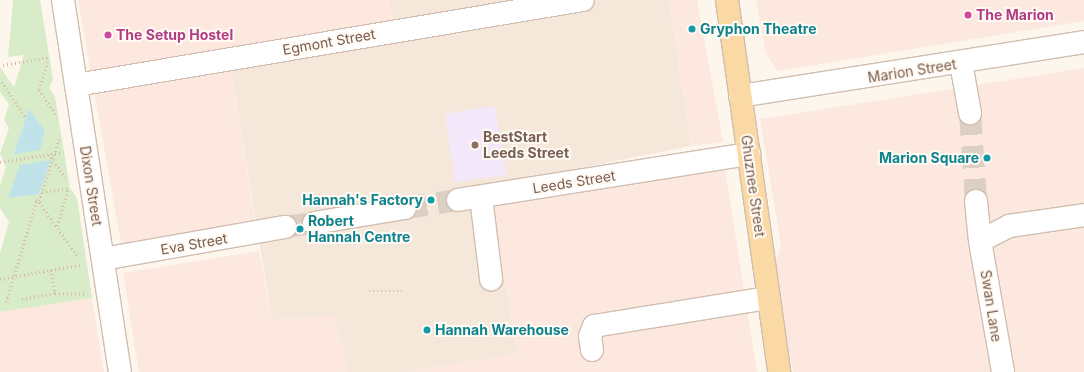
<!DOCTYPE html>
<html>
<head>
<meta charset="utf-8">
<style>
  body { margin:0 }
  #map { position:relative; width:1084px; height:372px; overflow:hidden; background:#fdf6ec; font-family:Inter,sans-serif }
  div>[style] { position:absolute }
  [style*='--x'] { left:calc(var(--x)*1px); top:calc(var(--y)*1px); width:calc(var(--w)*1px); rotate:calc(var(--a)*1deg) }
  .residential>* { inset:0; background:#f5e8da }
  .commercial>* { inset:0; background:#fde8e0 }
  .education>* { inset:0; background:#f3e8fa }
  .green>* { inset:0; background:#d8ecc9 }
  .water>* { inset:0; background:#bfe3e8 }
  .minor-tunnel>* { height:22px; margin-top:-11px; transform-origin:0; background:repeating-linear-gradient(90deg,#dcd0c4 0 22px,transparent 0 33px) }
  .path>* { height:2.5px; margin-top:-1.25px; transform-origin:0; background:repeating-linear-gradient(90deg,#d9b8a5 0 1px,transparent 0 4px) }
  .roads { filter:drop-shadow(1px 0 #d1beb0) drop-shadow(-1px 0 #d1beb0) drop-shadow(0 1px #d1beb0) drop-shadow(0 -1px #d1beb0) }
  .minor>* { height:22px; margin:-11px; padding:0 11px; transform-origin:11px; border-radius:11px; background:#fff }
  .major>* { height:22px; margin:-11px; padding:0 11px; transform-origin:11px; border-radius:11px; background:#fbd9a5 }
  .dots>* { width:11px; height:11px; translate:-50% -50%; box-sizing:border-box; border:2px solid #fffaf3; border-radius:50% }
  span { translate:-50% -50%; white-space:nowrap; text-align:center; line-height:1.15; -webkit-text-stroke:4px #fffaf3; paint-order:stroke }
  .hotel-label { font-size:14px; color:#b23c85; font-weight:700 }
  .left { translate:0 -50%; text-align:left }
  .culture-label { font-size:14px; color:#0d838f; font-weight:700 }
  .right { translate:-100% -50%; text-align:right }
  .street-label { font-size:14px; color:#7a5c4d }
  .education-label { font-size:14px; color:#785e54; font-weight:700 }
</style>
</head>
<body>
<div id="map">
  <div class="residential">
    <div style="clip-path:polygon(389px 0,669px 0,691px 146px,488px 186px,518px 354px,406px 372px,348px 372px,334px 316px,272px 320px,229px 55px,394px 27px)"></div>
  </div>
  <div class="commercial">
    <div style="clip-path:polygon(78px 0,389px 0,394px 27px,229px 55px,256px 227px,122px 249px)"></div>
    <div style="clip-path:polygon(669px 0,697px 0,723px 142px,691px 146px)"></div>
    <div style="clip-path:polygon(756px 0,1084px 0,1084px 21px,778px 71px,766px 54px)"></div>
    <div style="clip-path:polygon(1084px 68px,1084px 372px,793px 372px,774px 267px,781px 245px,760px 119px)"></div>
    <div style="clip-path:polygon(725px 169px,757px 372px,406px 372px,518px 354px,492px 207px)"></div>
    <div style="clip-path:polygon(259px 251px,272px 320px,334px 316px,348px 372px,139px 372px,123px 273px)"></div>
    <div style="clip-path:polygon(92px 298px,104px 372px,0 372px,0 312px)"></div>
  </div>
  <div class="education">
    <div style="clip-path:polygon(495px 106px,506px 175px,455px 182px,445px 114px)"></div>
  </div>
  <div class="green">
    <div style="clip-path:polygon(13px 0,40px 0,53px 80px,49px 88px,55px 97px,70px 188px,77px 198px,92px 298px,0 312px,0 253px,9px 222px,0 208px,0 185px,6px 167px,0 153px,9px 128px,4px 120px,9px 104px,0 92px,0 67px,14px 87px,24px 55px,8px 57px)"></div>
  </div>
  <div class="water">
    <div style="clip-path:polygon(29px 109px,45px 131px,40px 150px,14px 154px)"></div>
    <div style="clip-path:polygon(51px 160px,39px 194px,8px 198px,20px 165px)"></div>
  </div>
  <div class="minor-tunnel">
    <div style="--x:970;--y:113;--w:88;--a:86.1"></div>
    <div style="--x:405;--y:208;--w:54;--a:-8.6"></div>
    <div style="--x:285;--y:227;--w:29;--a:-8"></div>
  </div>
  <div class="path">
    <div style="--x:48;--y:62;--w:29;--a:108"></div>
    <div style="--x:39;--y:90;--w:32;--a:55"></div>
    <div style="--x:3;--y:65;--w:47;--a:-9.9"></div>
    <div style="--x:2;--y:82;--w:43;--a:56.3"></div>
    <div style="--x:49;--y:154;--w:29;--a:55"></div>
    <div style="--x:0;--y:162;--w:64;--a:-9"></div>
    <div style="--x:42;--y:192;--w:27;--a:-8"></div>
    <div style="--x:39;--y:201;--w:68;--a:-72.1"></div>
    <div style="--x:57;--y:226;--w:37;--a:-73"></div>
    <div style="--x:51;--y:270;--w:23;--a:80"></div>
    <div style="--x:0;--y:279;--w:81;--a:-9.9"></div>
    <div style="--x:369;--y:291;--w:36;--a:0"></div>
    <div style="--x:22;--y:299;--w:34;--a:-10"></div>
    <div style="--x:55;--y:293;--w:30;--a:2"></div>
    <div style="--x:6;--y:302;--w:108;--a:-73.2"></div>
    <div style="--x:37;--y:199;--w:71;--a:54.7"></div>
  </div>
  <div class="roads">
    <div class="minor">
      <div style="--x:63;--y:0;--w:376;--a:81.3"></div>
      <div style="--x:961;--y:63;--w:51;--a:79.8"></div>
      <div style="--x:76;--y:85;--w:514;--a:-9.52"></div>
      <div style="--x:740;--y:96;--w:348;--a:-8.9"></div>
      <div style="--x:481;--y:197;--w:83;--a:83"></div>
      <div style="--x:458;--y:200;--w:295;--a:-9"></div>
      <div style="--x:976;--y:201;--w:40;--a:84.3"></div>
      <div style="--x:980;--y:241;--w:33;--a:-27"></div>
      <div style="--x:1009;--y:226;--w:76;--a:-8.3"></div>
      <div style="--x:314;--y:223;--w:92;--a:-9.4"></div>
      <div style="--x:980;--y:241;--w:133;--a:80"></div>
      <div style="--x:103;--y:259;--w:185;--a:-10"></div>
      <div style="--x:592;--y:350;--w:14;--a:-98"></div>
      <div style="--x:590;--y:336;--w:11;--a:-68"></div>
      <div style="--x:594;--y:326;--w:175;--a:-9.2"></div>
    </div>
    <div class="major">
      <div style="--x:727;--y:0;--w:376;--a:82"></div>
    </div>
  </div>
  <div class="dots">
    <div style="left:968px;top:15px;background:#d1479c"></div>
    <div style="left:692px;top:29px;background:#0f9aa8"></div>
    <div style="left:108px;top:35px;background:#d1479c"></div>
    <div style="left:475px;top:145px;background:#8d6e63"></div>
    <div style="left:987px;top:158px;background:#0f9aa8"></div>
    <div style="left:431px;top:200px;background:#0f9aa8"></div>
    <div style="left:300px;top:229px;background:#0f9aa8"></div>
    <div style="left:427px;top:330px;background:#0f9aa8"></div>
  </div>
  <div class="hotel-label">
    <span class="left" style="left:976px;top:15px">The Marion</span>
    <span class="left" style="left:116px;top:35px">The Setup Hostel</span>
  </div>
  <div class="culture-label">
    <span class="left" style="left:700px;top:29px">Gryphon Theatre</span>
    <span class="right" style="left:979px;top:158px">Marion Square</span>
    <span class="right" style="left:423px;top:200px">Hannah's Factory</span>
    <span class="left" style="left:308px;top:229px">Robert<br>Hannah Centre</span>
    <span class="left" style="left:435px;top:330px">Hannah Warehouse</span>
  </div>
  <div class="street-label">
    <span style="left:329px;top:42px;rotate:-10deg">Egmont Street</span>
    <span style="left:912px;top:71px;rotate:-9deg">Marion Street</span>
    <span style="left:574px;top:182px;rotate:-9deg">Leeds Street</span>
    <span style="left:91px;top:186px;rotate:81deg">Dixon Street</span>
    <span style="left:753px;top:186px;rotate:82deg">Ghuznee Street</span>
    <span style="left:194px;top:244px;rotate:-10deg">Eva Street</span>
    <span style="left:991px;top:306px;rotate:81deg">Swan Lane</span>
  </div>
  <div class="education-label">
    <span class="left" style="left:483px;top:145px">BestStart<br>Leeds Street</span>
  </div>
</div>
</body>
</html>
